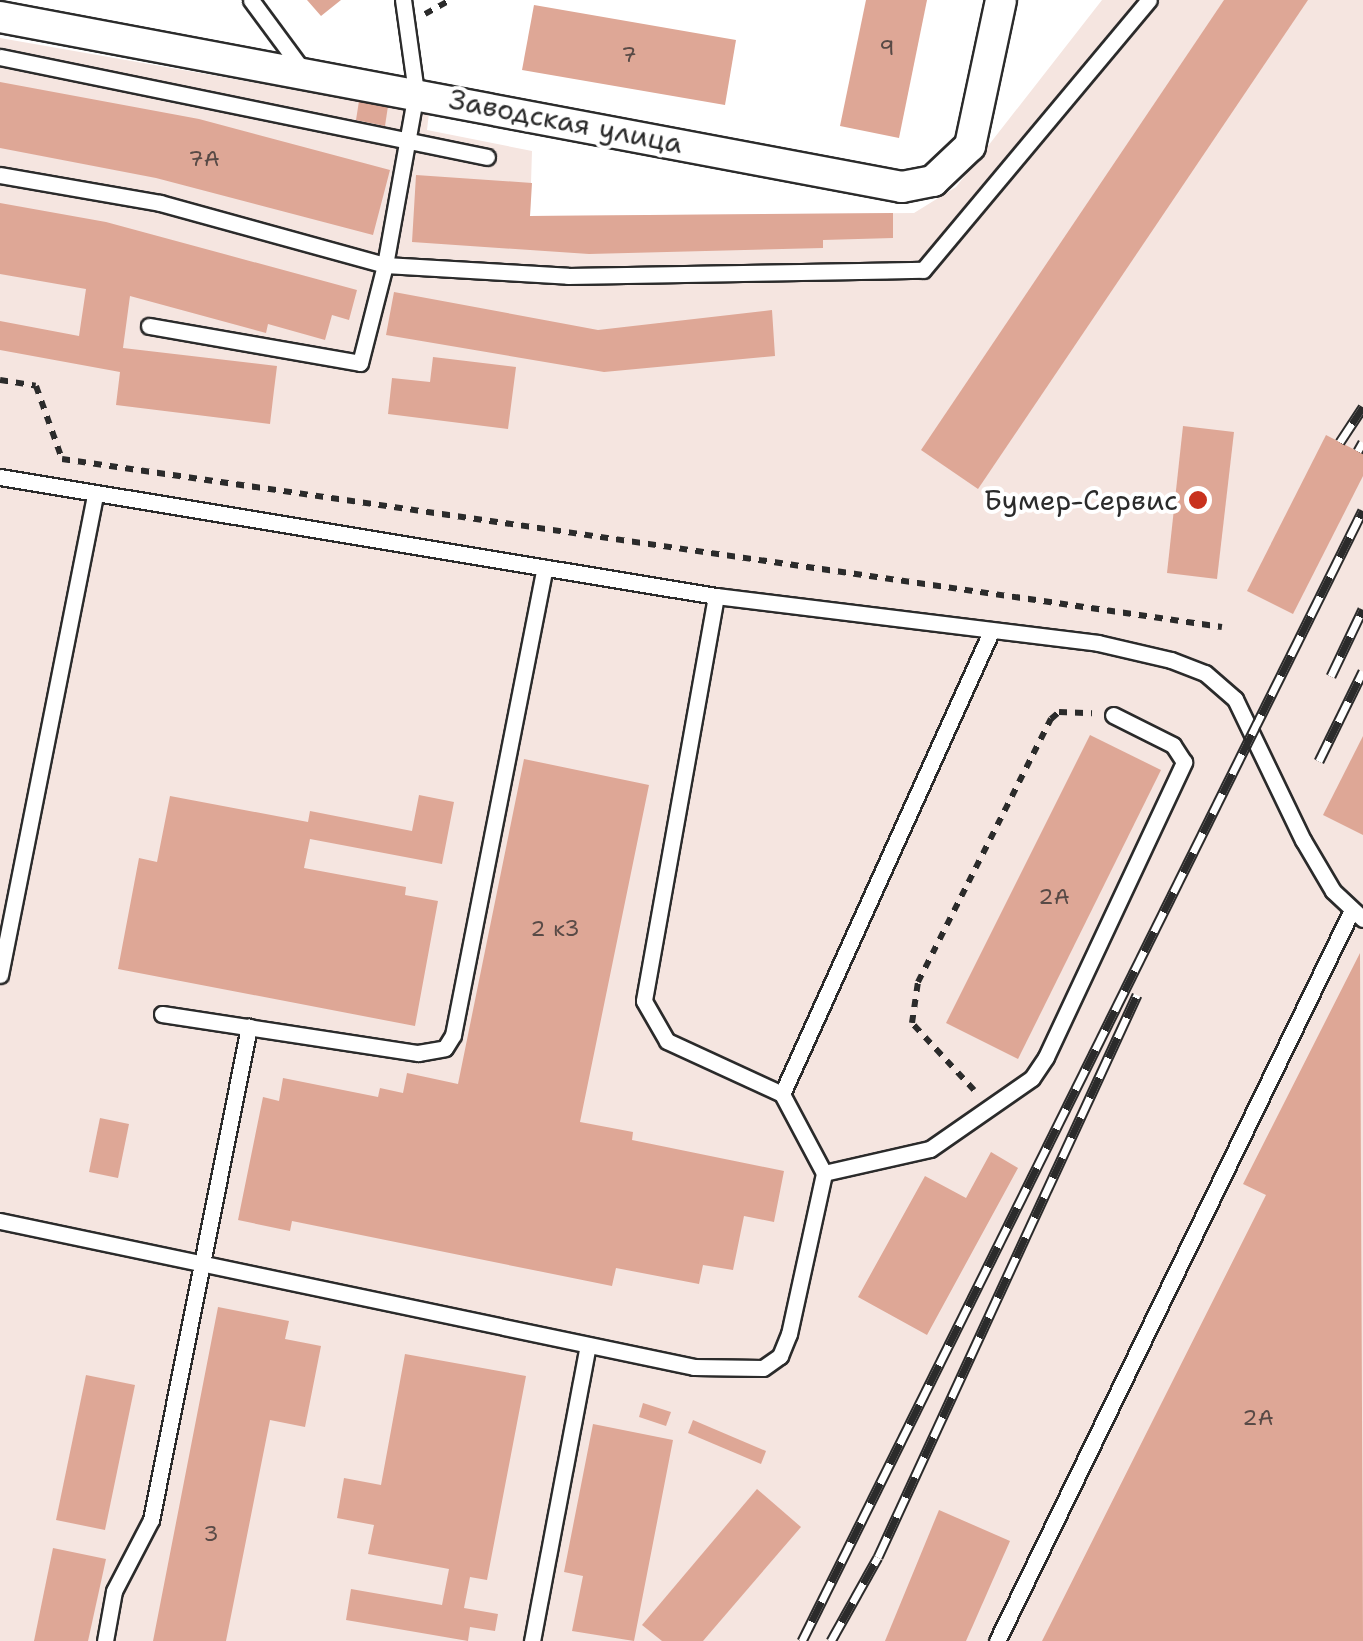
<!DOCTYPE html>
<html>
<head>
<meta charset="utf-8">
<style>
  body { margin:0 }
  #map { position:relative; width:1363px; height:1641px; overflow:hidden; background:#fff; font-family:"Shantell Sans",sans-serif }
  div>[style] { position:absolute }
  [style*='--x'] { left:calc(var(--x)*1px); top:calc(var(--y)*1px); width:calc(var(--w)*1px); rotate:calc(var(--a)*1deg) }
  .built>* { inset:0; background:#f5e5e0 }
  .building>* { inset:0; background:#dea796 }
  .path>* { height:6px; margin-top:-3px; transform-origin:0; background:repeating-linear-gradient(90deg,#2b2b2b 0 8px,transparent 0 16px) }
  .roads { filter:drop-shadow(2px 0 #2b2b2b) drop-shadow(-2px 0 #2b2b2b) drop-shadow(0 2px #2b2b2b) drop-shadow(0 -2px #2b2b2b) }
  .service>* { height:15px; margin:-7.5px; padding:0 7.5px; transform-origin:7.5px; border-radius:7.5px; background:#fff }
  .minor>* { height:30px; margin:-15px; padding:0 15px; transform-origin:15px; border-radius:15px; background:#fff }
  .rail>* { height:11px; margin-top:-5.5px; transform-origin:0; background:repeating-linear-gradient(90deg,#fff 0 22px,#2b2b2b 0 44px); box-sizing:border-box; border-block:2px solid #2b2b2b }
  .dots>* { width:28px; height:28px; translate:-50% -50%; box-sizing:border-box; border:5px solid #fff; border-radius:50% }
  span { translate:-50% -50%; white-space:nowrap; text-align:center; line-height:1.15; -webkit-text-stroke:8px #fff; paint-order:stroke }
  .number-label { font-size:22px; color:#584a46 }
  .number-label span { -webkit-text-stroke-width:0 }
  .street-label { font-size:28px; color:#2b2b2b }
  .poi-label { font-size:28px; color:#2b2b2b }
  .right { translate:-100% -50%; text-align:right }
</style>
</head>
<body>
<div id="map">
  <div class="built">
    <div style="clip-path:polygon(1102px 0,1363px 0,1363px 1641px,0 1641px,0 38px,429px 113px,427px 130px,532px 151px,530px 216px,914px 213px,956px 187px)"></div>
  </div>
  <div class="building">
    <div style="clip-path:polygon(307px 0,341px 0,321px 16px)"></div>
    <div style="clip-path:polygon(866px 0,927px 0,899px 138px,840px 126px)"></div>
    <div style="clip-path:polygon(1224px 0,1308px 0,978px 489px,921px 450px)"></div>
    <div style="clip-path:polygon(534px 5px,736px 40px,725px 105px,522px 70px)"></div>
    <div style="clip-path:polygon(0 82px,199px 119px,390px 170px,373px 235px,156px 178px,0 148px)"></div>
    <div style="clip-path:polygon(359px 101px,388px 106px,385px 126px,356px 120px)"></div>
    <div style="clip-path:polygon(416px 175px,532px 183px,530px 216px,893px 213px,893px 238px,823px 240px,823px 248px,589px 254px,412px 242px)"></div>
    <div style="clip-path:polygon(0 203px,106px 222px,357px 290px,349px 320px,332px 315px,325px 340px,268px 324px,266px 333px,130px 296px,123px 348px,277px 366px,274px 390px,270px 424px,116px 405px,120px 372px,0 350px,0 321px,79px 336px,86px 289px,0 274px)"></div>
    <div style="clip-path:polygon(394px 292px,598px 330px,772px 310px,775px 356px,604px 372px,386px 335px)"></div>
    <div style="clip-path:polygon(433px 357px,516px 367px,508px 429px,388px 414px,392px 378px,430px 382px)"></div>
    <div style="clip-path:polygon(1183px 426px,1234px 432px,1217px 579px,1167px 573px)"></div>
    <div style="clip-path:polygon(1326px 435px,1363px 454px,1363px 476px,1293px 614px,1247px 591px)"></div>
    <div style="clip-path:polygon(1090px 735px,1161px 770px,1018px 1059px,946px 1023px)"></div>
    <div style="clip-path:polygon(1363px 736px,1363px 835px,1323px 815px)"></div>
    <div style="clip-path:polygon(524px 759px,649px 785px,580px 1122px,633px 1132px,632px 1140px,784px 1171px,774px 1222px,744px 1216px,733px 1270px,703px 1265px,699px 1284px,616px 1268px,612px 1286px,292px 1221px,290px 1231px,238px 1220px,263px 1097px,279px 1101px,283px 1078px,378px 1097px,380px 1088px,403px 1093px,407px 1073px,458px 1084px)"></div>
    <div style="clip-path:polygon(419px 795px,454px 802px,442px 864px,310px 839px,304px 868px,406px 887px,405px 895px,438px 901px,415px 1026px,118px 969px,139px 858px,157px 862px,170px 796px,308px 822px,310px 811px,412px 831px)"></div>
    <div style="clip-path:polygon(1360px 953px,1363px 1641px,1042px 1641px,1266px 1195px,1243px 1184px)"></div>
    <div style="clip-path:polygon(100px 1118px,129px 1124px,118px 1178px,89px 1172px)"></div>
    <div style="clip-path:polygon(991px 1152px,1018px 1168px,927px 1335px,858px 1297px,925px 1176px,966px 1198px)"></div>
    <div style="clip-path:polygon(218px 1307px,289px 1321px,285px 1339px,321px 1346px,305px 1427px,270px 1420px,226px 1641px,153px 1641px)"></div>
    <div style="clip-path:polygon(405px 1354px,526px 1376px,487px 1580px,470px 1577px,464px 1608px,498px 1614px,495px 1631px,470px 1627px,468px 1641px,346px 1620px,351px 1589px,442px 1605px,449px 1569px,368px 1554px,374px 1525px,337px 1518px,344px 1478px,381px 1485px)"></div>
    <div style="clip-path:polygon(86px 1375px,135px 1385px,105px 1530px,56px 1520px)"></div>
    <div style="clip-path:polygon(643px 1403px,671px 1412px,666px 1426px,639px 1417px)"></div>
    <div style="clip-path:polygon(693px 1420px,766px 1451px,761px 1464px,688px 1433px)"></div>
    <div style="clip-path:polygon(593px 1424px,673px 1440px,634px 1641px,572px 1631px,583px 1576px,564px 1572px)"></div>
    <div style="clip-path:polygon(757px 1489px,801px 1527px,703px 1641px,662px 1641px,642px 1625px)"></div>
    <div style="clip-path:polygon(939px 1510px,1010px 1541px,966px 1641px,885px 1641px)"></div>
    <div style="clip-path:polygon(53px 1548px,106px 1559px,88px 1641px,34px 1641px)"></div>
  </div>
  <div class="path">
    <div style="--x:425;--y:14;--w:29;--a:-29"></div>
    <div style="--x:0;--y:380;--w:36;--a:9"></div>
    <div style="--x:36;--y:386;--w:77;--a:70.4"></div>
    <div style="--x:62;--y:459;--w:1172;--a:8.24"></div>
    <div style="--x:974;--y:1090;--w:91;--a:-132.8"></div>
    <div style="--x:912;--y:1023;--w:41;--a:-81.7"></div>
    <div style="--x:918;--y:982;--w:295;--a:-63.2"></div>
    <div style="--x:1051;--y:719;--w:11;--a:-41"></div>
    <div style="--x:1059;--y:712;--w:33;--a:2"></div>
  </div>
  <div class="roads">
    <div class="service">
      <div style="--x:251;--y:0;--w:89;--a:53.6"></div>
      <div style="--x:0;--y:57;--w:497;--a:11.6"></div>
      <div style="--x:0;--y:175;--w:162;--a:9.9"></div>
      <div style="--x:160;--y:203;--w:233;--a:15.4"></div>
      <div style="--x:385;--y:265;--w:183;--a:3.4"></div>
      <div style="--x:568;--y:276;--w:355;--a:-1"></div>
      <div style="--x:923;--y:270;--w:352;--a:-50.1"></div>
      <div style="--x:149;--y:326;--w:214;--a:9.9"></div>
      <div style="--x:360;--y:363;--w:101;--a:-75.7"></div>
      <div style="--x:385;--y:265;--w:176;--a:-79.8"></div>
      <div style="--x:416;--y:92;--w:93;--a:-98"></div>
      <div style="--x:0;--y:477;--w:726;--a:9.44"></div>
      <div style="--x:716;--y:596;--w:385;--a:7"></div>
      <div style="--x:1098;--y:643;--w:75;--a:13.1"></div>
      <div style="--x:1171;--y:660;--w:36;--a:21"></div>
      <div style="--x:1205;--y:673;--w:40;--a:41"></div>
      <div style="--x:1235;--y:699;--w:157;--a:64.3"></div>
      <div style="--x:1303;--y:840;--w:59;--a:59.5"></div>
      <div style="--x:1333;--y:891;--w:41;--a:43"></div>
      <div style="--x:716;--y:596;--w:411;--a:100.1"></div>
      <div style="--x:644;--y:1001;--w:46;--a:60.1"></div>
      <div style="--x:667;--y:1041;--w:127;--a:24.7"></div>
      <div style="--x:782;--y:1094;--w:505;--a:-65.67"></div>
      <div style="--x:0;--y:975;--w:488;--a:-78.8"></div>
      <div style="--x:162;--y:1014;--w:259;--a:8.7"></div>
      <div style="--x:418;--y:1053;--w:27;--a:-10"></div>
      <div style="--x:445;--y:1048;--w:15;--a:-58"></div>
      <div style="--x:453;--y:1035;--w:476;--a:-78.9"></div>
      <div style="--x:824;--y:1173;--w:109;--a:-12.8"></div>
      <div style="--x:930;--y:1149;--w:124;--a:-34.8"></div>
      <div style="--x:1032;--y:1078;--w:25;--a:-56"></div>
      <div style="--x:1046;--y:1057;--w:326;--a:-64.9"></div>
      <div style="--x:1184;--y:762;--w:20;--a:-123"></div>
      <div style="--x:1173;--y:745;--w:67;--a:-153.4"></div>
      <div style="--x:0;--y:1221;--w:709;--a:11.88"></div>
      <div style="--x:694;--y:1367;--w:69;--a:0.8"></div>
      <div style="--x:763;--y:1368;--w:21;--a:-35"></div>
      <div style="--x:780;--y:1356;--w:24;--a:-68"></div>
      <div style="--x:789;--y:1334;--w:165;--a:-77.7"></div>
      <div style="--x:824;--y:1173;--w:89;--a:-118"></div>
      <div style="--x:105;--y:1641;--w:51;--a:-79.8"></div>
      <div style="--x:114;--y:1591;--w:80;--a:-62.5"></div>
      <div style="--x:151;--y:1520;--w:503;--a:-78.76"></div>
      <div style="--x:532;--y:1641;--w:301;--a:-79.3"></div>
      <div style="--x:997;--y:1641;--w:810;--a:-64.1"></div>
    </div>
    <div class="minor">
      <div style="--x:0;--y:17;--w:918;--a:10.67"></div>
      <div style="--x:902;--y:187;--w:32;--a:-11"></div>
      <div style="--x:933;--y:181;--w:51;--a:-43.4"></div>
      <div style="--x:970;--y:146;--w:149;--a:-78"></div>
    </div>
  </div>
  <div class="rail">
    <div style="--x:1340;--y:442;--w:42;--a:-56.7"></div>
    <div style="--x:1358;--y:451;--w:10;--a:-61"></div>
    <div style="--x:1331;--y:676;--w:74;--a:-64.5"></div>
    <div style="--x:1319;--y:761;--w:100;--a:-63.9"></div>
    <div style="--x:802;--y:1641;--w:1262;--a:-63.62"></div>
    <div style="--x:831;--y:1641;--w:96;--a:-60.8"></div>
    <div style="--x:878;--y:1557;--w:619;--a:-65.26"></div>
  </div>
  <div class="dots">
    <div style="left:1198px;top:500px;background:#c8321e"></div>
  </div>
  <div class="number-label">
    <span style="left:887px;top:48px">9</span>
    <span style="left:629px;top:55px">7</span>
    <span style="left:204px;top:159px">7А</span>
    <span style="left:1054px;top:897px">2А</span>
    <span style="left:555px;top:929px">2 к3</span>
    <span style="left:1258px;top:1418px">2А</span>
    <span style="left:211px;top:1534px">3</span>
  </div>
  <div class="street-label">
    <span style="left:566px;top:121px;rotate:11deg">Заводская улица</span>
  </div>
  <div class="poi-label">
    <span class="right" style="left:1178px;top:500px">Бумер-Сервис</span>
  </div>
</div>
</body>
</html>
